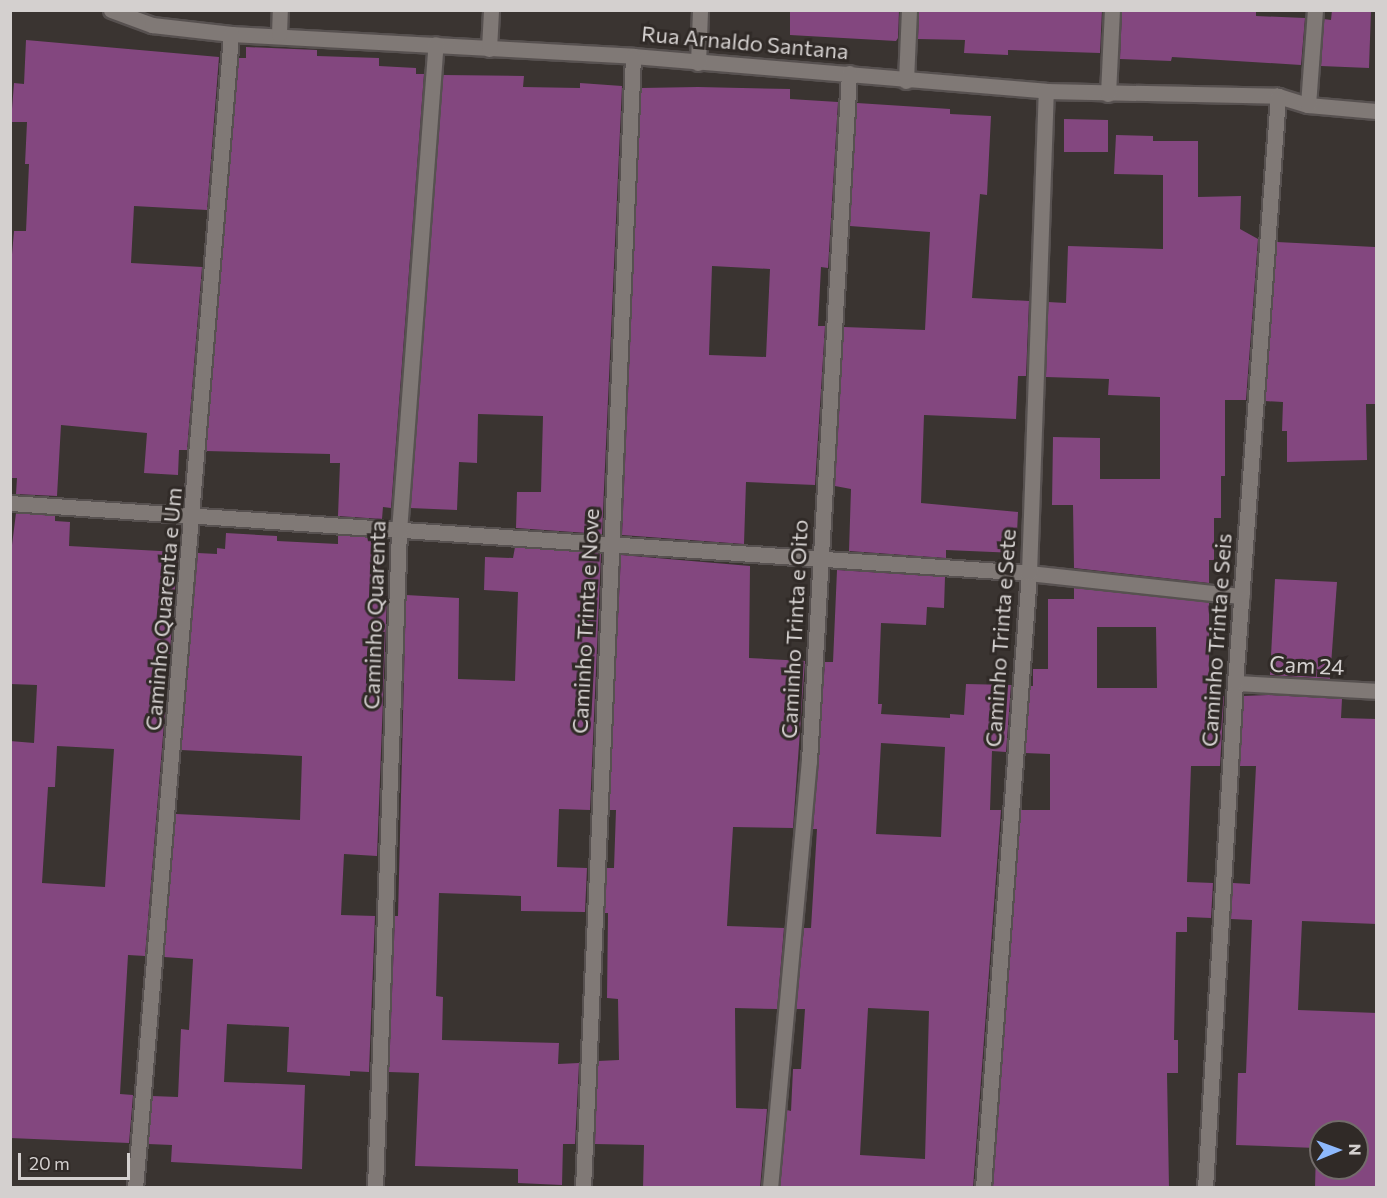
<!DOCTYPE html>
<html>
<head>
<meta charset="utf-8">
<style>
  body { margin:0 }
  #map { position:relative; width:1387px; height:1198px; overflow:hidden; background:#3a3431; font-family:Commissioner,sans-serif }
  div>[style] { position:absolute }
  [style*='--x'] { left:calc(var(--x)*1px); top:calc(var(--y)*1px); width:calc(var(--w)*1px); rotate:calc(var(--a)*1deg) }
  .building>* { inset:0; background:#83477f }
  .roads { filter:drop-shadow(2px 0 #575150) drop-shadow(-2px 0 #575150) drop-shadow(0 2px #575150) drop-shadow(0 -2px #575150) }
  .minor>* { height:15px; margin:-7.5px; padding:0 7.5px; transform-origin:7.5px; border-radius:7.5px; background:#807976 }
  span { translate:-50% -50%; white-space:nowrap; text-align:center; line-height:1.15; -webkit-text-stroke:6px #302a27; paint-order:stroke }
  .street-label { font-size:22px; color:#d4d0cf }
  .frame { position:absolute; inset:0; border:12px solid #d4d0cf; pointer-events:none }
  .north { position:absolute; left:1309px; top:1120px; width:60px; height:60px; box-sizing:border-box; background:#302a27; border:2px solid #726c6a; border-radius:50%; rotate:89deg; font-size:16px; font-weight:700; line-height:24px; text-align:center; color:#d4d0cf }
  .north::after { content:''; display:block; margin:auto; width:21px; height:27px; background:#8eb9fd; clip-path:polygon(50% 0,100% 100%,50% 72%,0 100%) }
  .scale { position:absolute; left:18px; top:1153px; width:112px; height:27px; box-sizing:border-box; border:3px solid #d4d0cf; border-top:0; padding-left:8px; font-size:18px; line-height:21px; white-space:nowrap; color:#d4d0cf; -webkit-text-stroke:4px #302a27; paint-order:stroke }
</style>
</head>
<body>
<div id="map">
  <div class="building">
    <div style="clip-path:polygon(790px 10px,899px 10px,898px 38px,896px 41px,790px 35px)"></div>
    <div style="clip-path:polygon(919px 10px,1102px 10px,1100px 53px,1008px 50px,1008px 55px,964px 53px,965px 40px,918px 39px)"></div>
    <div style="clip-path:polygon(1122px 10px,1256px 10px,1256px 16px,1305px 18px,1301px 65px,1172px 57px,1171px 61px,1120px 59px)"></div>
    <div style="clip-path:polygon(1332px 10px,1371px 10px,1369px 68px,1321px 66px,1324px 19px,1331px 20px)"></div>
    <div style="clip-path:polygon(26px 40px,219px 57px,207px 210px,134px 206px,131px 263px,202px 267px,187px 450px,179px 450px,178px 475px,144px 473px,147px 433px,61px 425px,57px 496px,16px 494px,17px 478px,10px 478px,10px 278px,14px 231px,26px 231px,29px 164px,25px 164px,27px 122px,11px 122px,14px 83px,24px 84px)"></div>
    <div style="clip-path:polygon(246px 47px,317px 50px,317px 56px,379px 58px,379px 66px,416px 68px,416px 74px,424px 74px,391px 508px,383px 507px,382px 519px,338px 516px,340px 463px,330px 463px,330px 454px,206px 451px,239px 58px,246px 58px)"></div>
    <div style="clip-path:polygon(443px 75px,524px 76px,523px 87px,580px 88px,580px 83px,622px 86px,602px 534px,516px 528px,517px 492px,541px 492px,543px 416px,478px 414px,477px 463px,459px 462px,457px 510px,410px 508px)"></div>
    <div style="clip-path:polygon(evenodd,698px 87px,790px 89px,790px 99px,838px 102px,828px 268px,821px 267px,818px 326px,825px 326px,815px 485px,746px 482px,744px 544px,622px 535px,641px 88px,698px 87px,712px 266px,770px 269px,766px 357px,709px 355px,712px 266px)"></div>
    <div style="clip-path:polygon(857px 103px,950px 109px,950px 114px,991px 116px,987px 195px,980px 194px,972px 298px,1029px 301px,1026px 376px,1018px 376px,1016px 419px,924px 415px,921px 503px,1018px 512px,1016px 553px,946px 550px,946px 558px,849px 551px,851px 489px,835px 486px,844px 327px,925px 330px,930px 232px,850px 226px)"></div>
    <div style="clip-path:polygon(1064px 119px,1108px 120px,1108px 152px,1064px 152px)"></div>
    <div style="clip-path:polygon(1116px 135px,1153px 136px,1153px 141px,1198px 141px,1198px 197px,1241px 196px,1240px 229px,1258px 239px,1246px 400px,1225px 400px,1225px 476px,1221px 476px,1221px 518px,1214px 518px,1214px 560px,1209px 560px,1209px 583px,1074px 568px,1073px 505px,1052px 505px,1053px 437px,1100px 438px,1100px 479px,1160px 479px,1160px 397px,1108px 395px,1109px 379px,1046px 377px,1048px 302px,1066px 303px,1068px 246px,1163px 249px,1163px 175px,1114px 174px)"></div>
    <div style="clip-path:polygon(1277px 242px,1375px 247px,1377px 404px,1366px 404px,1367px 460px,1287px 462px,1287px 431px,1282px 431px,1283px 402px,1265px 401px)"></div>
    <div style="clip-path:polygon(evenodd,16px 513px,55px 516px,55px 521px,70px 522px,69px 546px,178px 552px,145px 956px,128px 955px,120px 1094px,133px 1095px,129px 1143px,10px 1138px,10px 741px,34px 743px,37px 685px,10px 684px,10px 561px,16px 513px,57px 746px,114px 749px,105px 887px,42px 883px,48px 787px,55px 787px,57px 746px)"></div>
    <div style="clip-path:polygon(226px 533px,277px 536px,277px 541px,338px 544px,338px 535px,382px 538px,379px 594px,387px 595px,377px 856px,344px 854px,341px 915px,375px 916px,369px 1072px,350px 1071px,350px 1076px,287px 1072px,289px 1027px,227px 1024px,224px 1082px,305px 1085px,302px 1169px,171px 1162px,172px 1145px,148px 1144px,152px 1096px,178px 1097px,181px 1029px,189px 1030px,193px 959px,164px 957px,176px 814px,300px 820px,302px 756px,181px 750px,198px 553px,217px 554px,217px 548px,225px 549px)"></div>
    <div style="clip-path:polygon(515px 547px,601px 553px,590px 810px,559px 809px,557px 867px,587px 868px,585px 912px,521px 911px,521px 896px,439px 893px,436px 996px,443px 997px,442px 1040px,559px 1043px,558px 1064px,579px 1063px,575px 1144px,563px 1144px,562px 1185px,518px 1183px,518px 1169px,415px 1166px,419px 1073px,389px 1072px,395px 916px,398px 916px,406px 595px,459px 598px,458px 679px,515px 681px,518px 592px,484px 590px,485px 557px,513px 558px)"></div>
    <div style="clip-path:polygon(621px 555px,750px 566px,749px 658px,805px 661px,793px 828px,733px 827px,727px 926px,784px 928px,777px 1009px,735px 1008px,736px 1108px,767px 1109px,760px 1188px,643px 1188px,644px 1145px,595px 1144px,598px 1061px,619px 1060px,618px 999px,607px 998px,608px 913px,605px 913px,607px 868px,614px 868px,616px 810px,609px 810px)"></div>
    <div style="clip-path:polygon(evenodd,837px 570px,945px 577px,944px 608px,927px 607px,926px 625px,881px 623px,878px 704px,882px 704px,881px 714px,950px 718px,950px 714px,964px 715px,966px 684px,1011px 685px,1006px 752px,992px 751px,990px 810px,1001px 810px,973px 1188px,780px 1188px,787px 1110px,791px 1111px,793px 1069px,801px 1069px,805px 1009px,796px 1009px,804px 928px,811px 928px,817px 829px,813px 829px,825px 662px,833px 662px,837px 570px,881px 743px,945px 747px,941px 837px,876px 834px,881px 743px,837px 570px,868px 1008px,929px 1011px,925px 1159px,860px 1155px,868px 1008px)"></div>
    <div style="clip-path:polygon(1275px 579px,1337px 582px,1330px 679px,1270px 675px)"></div>
    <div style="clip-path:polygon(evenodd,1074px 588px,1209px 602px,1209px 695px,1224px 696px,1220px 766px,1191px 766px,1187px 882px,1213px 883px,1211px 918px,1187px 917px,1187px 932px,1176px 932px,1174px 1040px,1178px 1040px,1178px 1073px,1167px 1073px,1169px 1188px,993px 1188px,1021px 810px,1050px 810px,1050px 754px,1025px 753px,1030px 686px,1033px 686px,1033px 669px,1048px 669px,1048px 599px,1074px 599px,1074px 588px,1097px 627px,1156px 627px,1157px 688px,1097px 688px,1097px 627px)"></div>
    <div style="clip-path:polygon(evenodd,1269px 695px,1342px 699px,1341px 718px,1377px 719px,1377px 924px,1302px 921px,1298px 1010px,1377px 1013px,1377px 1188px,1315px 1188px,1316px 1148px,1236px 1145px,1238px 1073px,1246px 1073px,1252px 920px,1231px 919px,1233px 883px,1250px 884px,1256px 766px,1240px 766px,1244px 696px,1269px 695px,1321px 1132px,1357px 1132px,1357px 1168px,1321px 1168px,1321px 1132px)"></div>
  </div>
  <div class="roads">
    <div class="minor">
      <div style="--x:111;--y:10;--w:44;--a:20.1"></div>
      <div style="--x:152;--y:25;--w:80;--a:6.5"></div>
      <div style="--x:231;--y:34;--w:403;--a:3.1"></div>
      <div style="--x:633;--y:56;--w:414;--a:4.8"></div>
      <div style="--x:1046;--y:91;--w:232;--a:1.2"></div>
      <div style="--x:1278;--y:96;--w:31;--a:17"></div>
      <div style="--x:1308;--y:105;--w:68;--a:5"></div>
      <div style="--x:279;--y:34;--w:24;--a:-88"></div>
      <div style="--x:489;--y:49;--w:39;--a:-87"></div>
      <div style="--x:698;--y:63;--w:53;--a:-87.8"></div>
      <div style="--x:906;--y:81;--w:71;--a:-87.6"></div>
      <div style="--x:1108;--y:94;--w:84;--a:-87.3"></div>
      <div style="--x:1308;--y:105;--w:95;--a:-85.8"></div>
      <div style="--x:10;--y:503;--w:1021;--a:3.93"></div>
      <div style="--x:1029;--y:573;--w:214;--a:6.2"></div>
      <div style="--x:1235;--y:683;--w:141;--a:3.2"></div>
      <div style="--x:135;--y:1188;--w:1158;--a:-85.24"></div>
      <div style="--x:375;--y:1188;--w:657;--a:-87.91"></div>
      <div style="--x:399;--y:531;--w:488;--a:-85.7"></div>
      <div style="--x:583;--y:1188;--w:1133;--a:-87.47"></div>
      <div style="--x:770;--y:1188;--w:429;--a:-84.8"></div>
      <div style="--x:809;--y:761;--w:689;--a:-86.67"></div>
      <div style="--x:983;--y:1188;--w:617;--a:-85.72"></div>
      <div style="--x:1029;--y:573;--w:482;--a:-88"></div>
      <div style="--x:1205;--y:1188;--w:506;--a:-86.6"></div>
      <div style="--x:1235;--y:683;--w:589;--a:-85.81"></div>
    </div>
  </div>
  <div class="street-label">
    <span style="left:745px;top:42px;rotate:5deg">Rua Arnaldo Santana</span>
    <span style="left:163px;top:609px;rotate:-85deg">Caminho Quarenta e Um</span>
    <span style="left:374px;top:615px;rotate:-88deg">Caminho Quarenta</span>
    <span style="left:585px;top:621px;rotate:-87deg">Caminho Trinta e Nove</span>
    <span style="left:794px;top:629px;rotate:-87deg">Caminho Trinta e Oito</span>
    <span style="left:1000px;top:638px;rotate:-86deg">Caminho Trinta e Sete</span>
    <span style="left:1216px;top:640px;rotate:-86deg">Caminho Trinta e Seis</span>
    <span style="left:1307px;top:665px;rotate:3deg">Cam 24</span>
  </div>
  <div class="frame"></div>
  <div class="north">N</div>
  <div class="scale">20 m</div>
</div>
</body>
</html>
